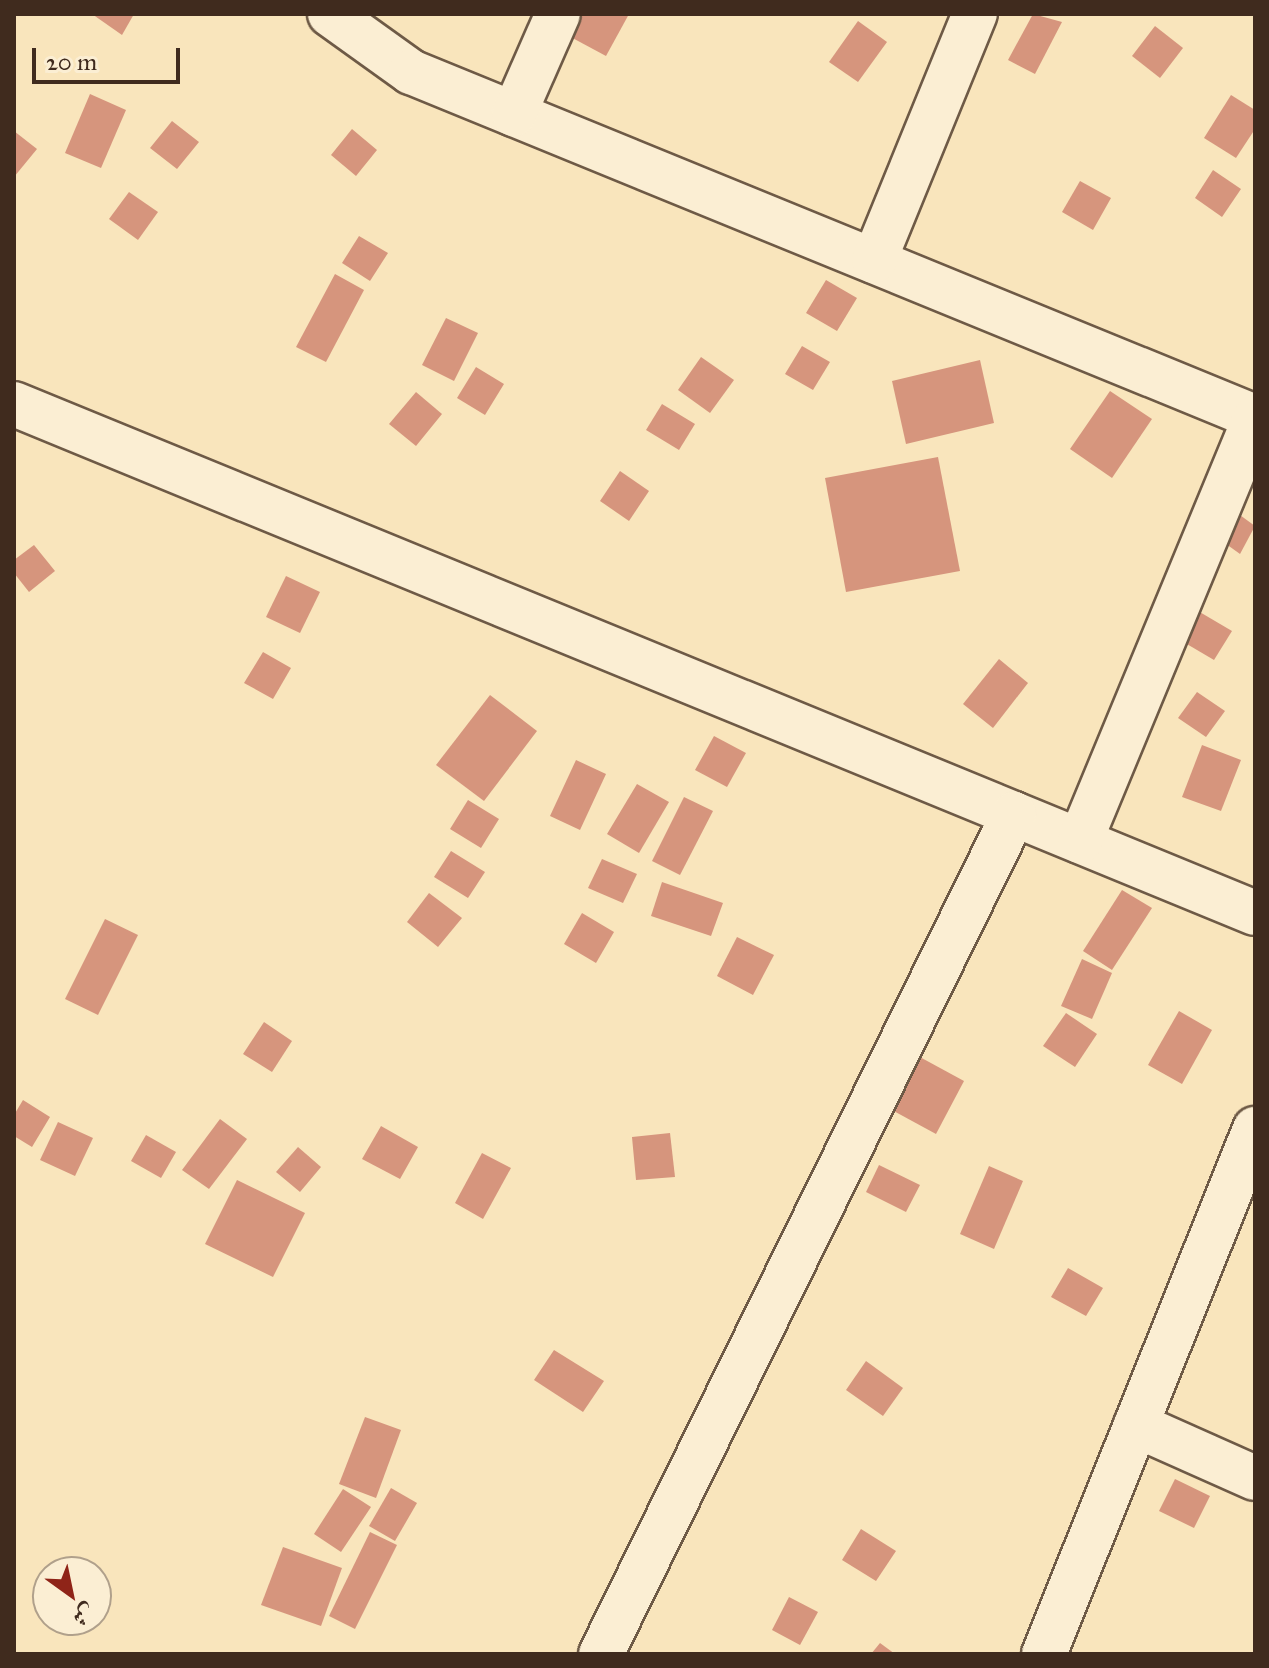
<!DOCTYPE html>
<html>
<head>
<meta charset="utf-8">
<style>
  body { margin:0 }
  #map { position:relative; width:1269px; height:1668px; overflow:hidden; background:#f9e5bc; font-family:"IM FELL Great Primer",Amiri,serif }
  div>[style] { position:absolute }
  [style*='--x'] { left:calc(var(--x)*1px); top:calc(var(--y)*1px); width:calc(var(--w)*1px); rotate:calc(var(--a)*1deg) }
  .building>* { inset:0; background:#d6957d }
  .roads { filter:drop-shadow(2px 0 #6e5a46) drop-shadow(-2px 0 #6e5a46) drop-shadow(0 2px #6e5a46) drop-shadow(0 -2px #6e5a46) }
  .minor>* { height:44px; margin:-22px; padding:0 22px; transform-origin:22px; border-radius:22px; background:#fbeed3 }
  span { translate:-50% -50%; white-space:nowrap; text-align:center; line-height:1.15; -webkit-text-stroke:6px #fbeed3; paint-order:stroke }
  .frame { position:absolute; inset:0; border:16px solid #402b1e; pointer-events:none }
  .north { position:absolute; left:32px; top:1556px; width:80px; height:80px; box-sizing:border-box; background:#fbeed3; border:2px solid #b0a08b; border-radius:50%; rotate:147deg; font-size:22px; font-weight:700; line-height:32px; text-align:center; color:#402b1e }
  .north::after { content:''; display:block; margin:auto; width:28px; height:36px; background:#8f2418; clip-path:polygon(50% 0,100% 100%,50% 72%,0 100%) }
  .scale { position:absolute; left:32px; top:48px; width:148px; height:36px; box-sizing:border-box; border:4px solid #402b1e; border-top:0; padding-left:10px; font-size:24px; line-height:28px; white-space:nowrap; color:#402b1e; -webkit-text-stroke:6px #fbeed3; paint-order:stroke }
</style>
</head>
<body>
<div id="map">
  <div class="building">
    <div style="clip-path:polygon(92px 14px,134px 14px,122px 35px)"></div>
    <div style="clip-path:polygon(559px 14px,629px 14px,606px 56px,552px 27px)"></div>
    <div style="clip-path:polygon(1033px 14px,1062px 22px,1035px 74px,1008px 60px)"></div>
    <div style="clip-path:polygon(858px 21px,887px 42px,858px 82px,829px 62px)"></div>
    <div style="clip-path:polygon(1155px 26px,1183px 48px,1160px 78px,1132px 56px)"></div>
    <div style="clip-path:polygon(90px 94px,126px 110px,101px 168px,65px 153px)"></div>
    <div style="clip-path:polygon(1231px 95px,1255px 110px,1255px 129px,1236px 158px,1204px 138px)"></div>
    <div style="clip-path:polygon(172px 121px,199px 142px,177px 169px,150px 148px)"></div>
    <div style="clip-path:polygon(352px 129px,377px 150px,356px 176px,331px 155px)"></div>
    <div style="clip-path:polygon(14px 131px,37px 149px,14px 177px)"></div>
    <div style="clip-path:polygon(1213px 170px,1241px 189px,1222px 217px,1195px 198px)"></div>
    <div style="clip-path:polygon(1080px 181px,1111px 198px,1093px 230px,1062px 212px)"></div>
    <div style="clip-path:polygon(129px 192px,158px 212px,138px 240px,109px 219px)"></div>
    <div style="clip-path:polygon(359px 236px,388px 253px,370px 281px,342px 263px)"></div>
    <div style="clip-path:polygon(335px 274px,364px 290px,326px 362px,296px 347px)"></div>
    <div style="clip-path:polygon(826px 280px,857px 298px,837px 331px,806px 313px)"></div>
    <div style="clip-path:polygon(446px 318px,478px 333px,454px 381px,422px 365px)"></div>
    <div style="clip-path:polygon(802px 346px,830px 362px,813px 390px,785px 374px)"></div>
    <div style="clip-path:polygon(701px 357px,734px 380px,710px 413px,678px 390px)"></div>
    <div style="clip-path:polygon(980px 360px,994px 423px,906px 444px,892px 381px)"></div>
    <div style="clip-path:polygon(476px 367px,504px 384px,485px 415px,457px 398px)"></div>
    <div style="clip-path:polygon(1110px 391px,1152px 419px,1112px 478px,1070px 449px)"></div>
    <div style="clip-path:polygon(416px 392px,442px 414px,416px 446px,389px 424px)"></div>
    <div style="clip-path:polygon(662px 404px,695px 424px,679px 450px,646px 430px)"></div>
    <div style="clip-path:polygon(938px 457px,960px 571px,846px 592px,825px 478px)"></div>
    <div style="clip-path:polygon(620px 471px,649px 491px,629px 521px,600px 501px)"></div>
    <div style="clip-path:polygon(1233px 510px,1255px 526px,1240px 554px,1215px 536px)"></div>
    <div style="clip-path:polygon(34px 545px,55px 571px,29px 592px,14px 573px,14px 560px)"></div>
    <div style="clip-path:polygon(286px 576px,320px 592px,300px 633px,266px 617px)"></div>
    <div style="clip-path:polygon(1198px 611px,1232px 631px,1214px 660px,1180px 640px)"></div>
    <div style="clip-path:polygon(263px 652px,291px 668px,273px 699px,244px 683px)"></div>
    <div style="clip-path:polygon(999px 659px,1028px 683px,993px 728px,963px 704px)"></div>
    <div style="clip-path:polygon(1197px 692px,1225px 711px,1206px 737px,1178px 718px)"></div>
    <div style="clip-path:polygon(490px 695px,537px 731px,484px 801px,436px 765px)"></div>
    <div style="clip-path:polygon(714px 736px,746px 753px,727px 787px,695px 770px)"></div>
    <div style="clip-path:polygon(1202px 745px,1241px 760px,1221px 811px,1182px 797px)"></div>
    <div style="clip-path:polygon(576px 760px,606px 774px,580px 830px,550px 816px)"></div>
    <div style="clip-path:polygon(637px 784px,669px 802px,639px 853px,607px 834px)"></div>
    <div style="clip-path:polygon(684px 797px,713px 811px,680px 875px,652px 861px)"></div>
    <div style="clip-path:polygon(468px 800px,499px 819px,481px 848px,450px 829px)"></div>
    <div style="clip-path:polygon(451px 851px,485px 872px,468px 898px,434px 877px)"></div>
    <div style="clip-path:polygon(602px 859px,637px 874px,623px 903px,588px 888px)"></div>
    <div style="clip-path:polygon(662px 882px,723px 903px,711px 936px,651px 916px)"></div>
    <div style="clip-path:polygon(1122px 890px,1152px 908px,1112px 970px,1083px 951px)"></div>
    <div style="clip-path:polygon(429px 893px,462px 918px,438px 947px,407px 922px)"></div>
    <div style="clip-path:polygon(582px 913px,614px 932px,596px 963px,564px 944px)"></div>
    <div style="clip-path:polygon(105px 919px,138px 935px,98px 1015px,65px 999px)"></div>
    <div style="clip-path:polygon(737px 937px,774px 955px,753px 995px,717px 976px)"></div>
    <div style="clip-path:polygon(1082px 959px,1112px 973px,1092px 1019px,1061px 1006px)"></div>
    <div style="clip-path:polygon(1179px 1011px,1212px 1030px,1182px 1084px,1148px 1065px)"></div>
    <div style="clip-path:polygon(1066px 1013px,1097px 1034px,1075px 1067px,1043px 1046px)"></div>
    <div style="clip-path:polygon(264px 1022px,292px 1041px,272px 1072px,243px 1054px)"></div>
    <div style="clip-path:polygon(918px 1056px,964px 1081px,936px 1134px,890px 1109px)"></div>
    <div style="clip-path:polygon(23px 1100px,50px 1117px,32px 1147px,14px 1136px,14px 1115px)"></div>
    <div style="clip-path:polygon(220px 1119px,247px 1139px,209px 1189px,182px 1170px)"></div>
    <div style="clip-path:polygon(58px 1122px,93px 1138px,75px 1176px,40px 1160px)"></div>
    <div style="clip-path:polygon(381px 1126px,418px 1147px,400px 1179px,362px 1159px)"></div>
    <div style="clip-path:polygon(670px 1133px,675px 1177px,636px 1180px,632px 1137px)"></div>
    <div style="clip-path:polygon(146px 1135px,176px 1152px,161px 1178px,131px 1161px)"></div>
    <div style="clip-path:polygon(298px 1147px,321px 1167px,300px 1192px,276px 1172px)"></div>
    <div style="clip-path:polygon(482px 1153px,511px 1168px,483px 1219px,455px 1203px)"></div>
    <div style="clip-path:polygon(879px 1165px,920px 1185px,906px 1212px,866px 1192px)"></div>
    <div style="clip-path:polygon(989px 1166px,1023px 1181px,994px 1249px,960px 1234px)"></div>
    <div style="clip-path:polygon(237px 1180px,305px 1213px,273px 1277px,205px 1244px)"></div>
    <div style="clip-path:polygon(1068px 1268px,1103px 1288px,1086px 1316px,1051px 1297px)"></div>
    <div style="clip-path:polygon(554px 1350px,604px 1381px,583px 1412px,534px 1380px)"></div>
    <div style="clip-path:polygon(866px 1361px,903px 1388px,883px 1416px,846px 1390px)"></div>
    <div style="clip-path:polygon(365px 1417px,401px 1430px,376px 1498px,339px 1484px)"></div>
    <div style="clip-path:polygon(1175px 1479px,1210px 1496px,1194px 1528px,1159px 1511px)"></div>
    <div style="clip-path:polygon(391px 1488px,417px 1503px,395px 1541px,369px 1526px)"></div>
    <div style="clip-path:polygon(343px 1489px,371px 1507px,341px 1552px,314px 1534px)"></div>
    <div style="clip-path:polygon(861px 1529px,896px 1551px,876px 1581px,842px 1560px)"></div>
    <div style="clip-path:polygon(370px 1532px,397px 1545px,355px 1629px,329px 1616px)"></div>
    <div style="clip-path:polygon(283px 1547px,342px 1568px,321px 1626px,261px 1605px)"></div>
    <div style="clip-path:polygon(789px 1597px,818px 1612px,800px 1645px,772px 1630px)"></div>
    <div style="clip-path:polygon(880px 1643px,895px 1654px,871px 1654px)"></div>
  </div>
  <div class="roads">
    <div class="minor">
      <div style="--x:330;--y:14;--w:100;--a:35.6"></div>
      <div style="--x:411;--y:72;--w:912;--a:22.23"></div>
      <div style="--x:514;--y:114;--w:109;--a:-66.3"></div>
      <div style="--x:874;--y:261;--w:267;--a:-67.8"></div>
      <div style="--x:14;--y:404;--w:1341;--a:22.3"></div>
      <div style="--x:1080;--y:841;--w:457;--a:-67.5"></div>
      <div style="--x:1136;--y:1425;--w:130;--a:24"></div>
      <div style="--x:601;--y:1654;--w:936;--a:-63.82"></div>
      <div style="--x:1044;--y:1654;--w:566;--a:-68.1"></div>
    </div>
  </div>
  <div class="frame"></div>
  <div class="north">ش</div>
  <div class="scale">20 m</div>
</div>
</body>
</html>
